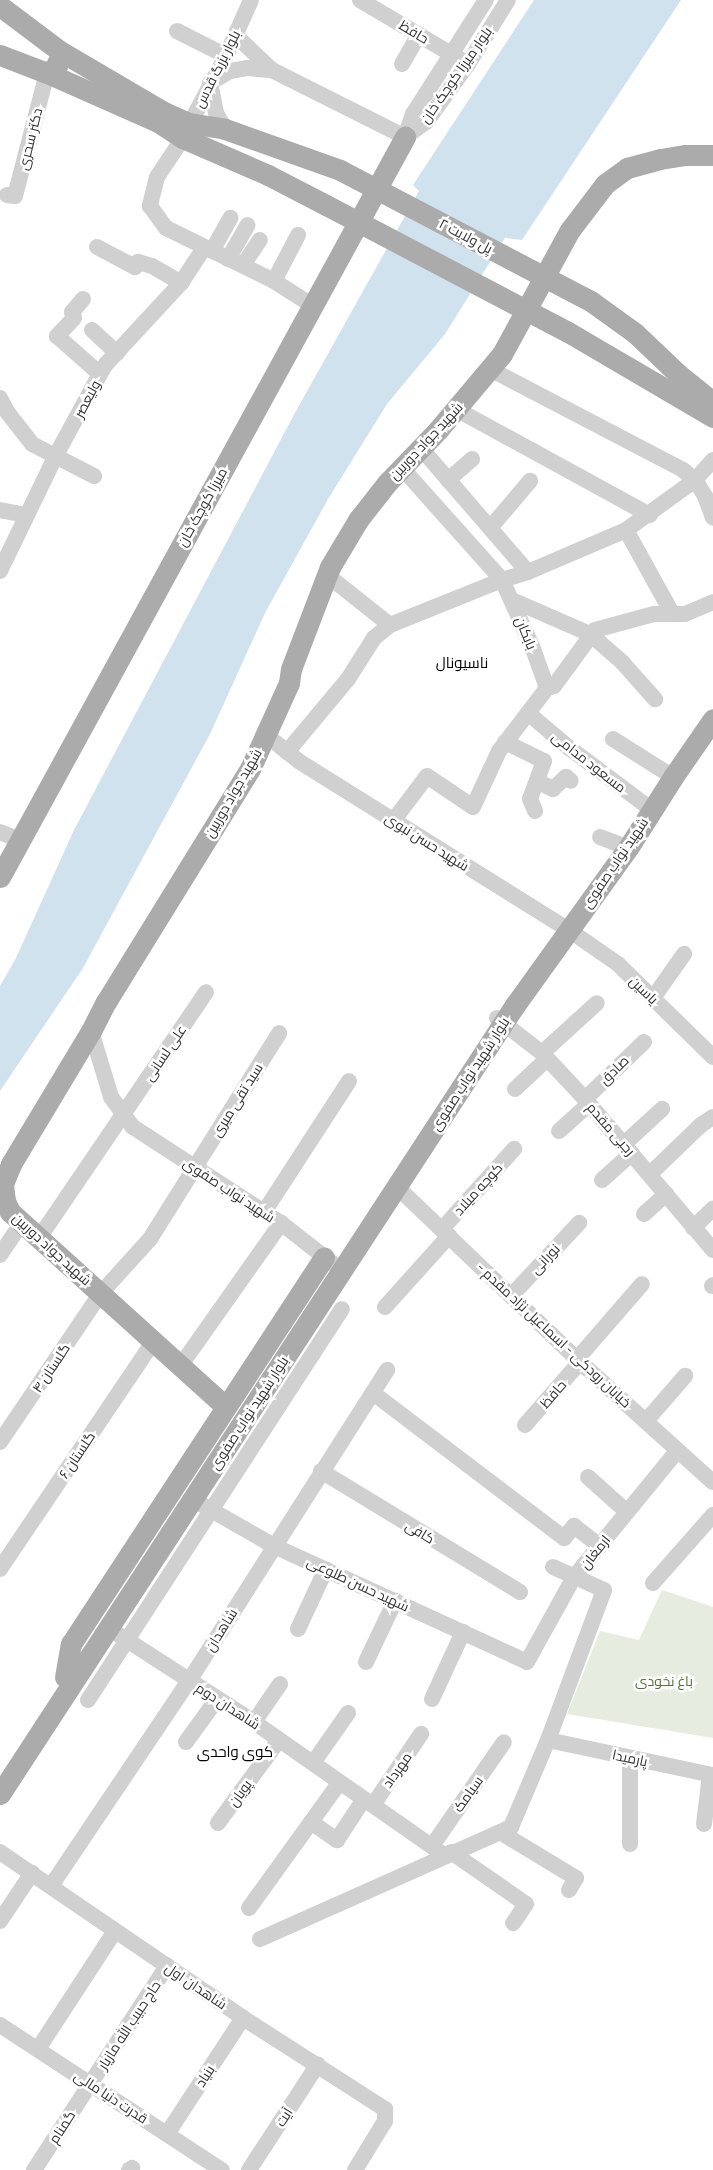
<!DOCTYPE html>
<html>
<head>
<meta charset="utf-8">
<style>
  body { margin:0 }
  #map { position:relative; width:713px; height:2170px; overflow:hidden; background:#fff; font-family:Manrope,Cairo,sans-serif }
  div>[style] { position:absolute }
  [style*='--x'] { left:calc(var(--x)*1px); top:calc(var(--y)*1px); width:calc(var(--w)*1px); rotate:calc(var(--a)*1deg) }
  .green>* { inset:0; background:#e6ecdf }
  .water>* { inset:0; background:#cfe2ee }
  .minor>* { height:16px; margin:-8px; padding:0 8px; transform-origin:8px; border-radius:8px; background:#d0d0d0 }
  .major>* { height:21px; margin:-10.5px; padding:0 10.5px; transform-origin:10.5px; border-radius:10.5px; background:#ababab }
  .major-bridge>* { height:21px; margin:-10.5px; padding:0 10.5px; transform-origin:10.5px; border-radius:10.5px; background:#ababab }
  span { translate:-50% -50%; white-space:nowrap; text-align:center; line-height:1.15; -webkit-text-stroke:5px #fff; paint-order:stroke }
  .street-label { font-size:14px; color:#333 }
  .park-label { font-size:14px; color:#56703f }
  .neighbourhood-label { font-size:15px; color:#000 }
</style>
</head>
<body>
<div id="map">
  <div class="green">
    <div style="clip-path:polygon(662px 1590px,713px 1607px,713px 1738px,567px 1714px,600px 1631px,639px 1640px)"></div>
  </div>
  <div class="water">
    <div style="clip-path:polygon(534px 0,681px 0,522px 240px,505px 238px,445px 334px,387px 404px,328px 499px,265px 613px,210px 734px,83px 968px,0 1091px,0 986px,16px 958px,74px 830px,296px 411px,419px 191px,413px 185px)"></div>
  </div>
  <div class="minor">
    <div style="--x:360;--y:0;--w:117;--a:30.7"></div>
    <div style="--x:177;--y:31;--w:55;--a:27"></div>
    <div style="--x:235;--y:35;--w:51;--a:43.4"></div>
    <div style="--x:272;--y:70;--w:149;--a:26.7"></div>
    <div style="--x:402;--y:64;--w:34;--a:-60"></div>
    <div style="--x:225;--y:129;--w:18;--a:-119"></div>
    <div style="--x:216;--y:113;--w:31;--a:-101"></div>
    <div style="--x:210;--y:83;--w:23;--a:-31"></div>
    <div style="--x:230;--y:71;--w:17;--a:-10"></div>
    <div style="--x:247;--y:68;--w:25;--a:5"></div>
    <div style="--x:185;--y:133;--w:87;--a:-62"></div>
    <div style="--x:226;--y:56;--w:61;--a:-65.9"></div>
    <div style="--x:405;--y:137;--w:26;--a:-36"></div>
    <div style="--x:426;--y:122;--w:72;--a:-54.1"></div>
    <div style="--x:468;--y:64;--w:75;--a:-58"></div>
    <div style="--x:405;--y:137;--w:24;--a:-71"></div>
    <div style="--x:413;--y:114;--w:135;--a:-57.4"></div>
    <div style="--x:183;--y:138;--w:47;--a:123.7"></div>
    <div style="--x:157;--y:177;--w:30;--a:104"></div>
    <div style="--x:150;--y:206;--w:27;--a:54"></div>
    <div style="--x:166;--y:228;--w:120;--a:26.1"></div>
    <div style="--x:274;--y:281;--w:46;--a:32.7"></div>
    <div style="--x:7;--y:195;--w:8;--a:7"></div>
    <div style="--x:15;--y:196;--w:127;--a:-75.4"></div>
    <div style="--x:97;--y:247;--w:43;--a:27.8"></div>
    <div style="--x:135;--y:267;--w:6;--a:-59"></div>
    <div style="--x:138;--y:262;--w:15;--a:16"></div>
    <div style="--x:152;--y:266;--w:34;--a:30"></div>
    <div style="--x:212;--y:251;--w:38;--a:-61"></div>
    <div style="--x:228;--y:259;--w:39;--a:-60"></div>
    <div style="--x:243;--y:265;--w:30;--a:-56"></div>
    <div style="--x:274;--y:281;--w:52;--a:-62.4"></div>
    <div style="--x:83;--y:299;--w:17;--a:130"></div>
    <div style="--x:72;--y:312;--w:6;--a:72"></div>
    <div style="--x:74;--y:318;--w:25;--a:133"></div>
    <div style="--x:57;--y:336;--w:57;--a:41.5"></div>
    <div style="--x:92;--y:330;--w:34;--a:43"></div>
    <div style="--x:490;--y:369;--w:218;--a:27.6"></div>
    <div style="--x:683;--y:470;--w:16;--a:40"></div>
    <div style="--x:695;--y:480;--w:19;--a:58"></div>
    <div style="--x:705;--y:496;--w:23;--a:70"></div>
    <div style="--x:0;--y:398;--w:17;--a:62"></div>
    <div style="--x:8;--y:413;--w:39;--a:52"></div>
    <div style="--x:32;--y:444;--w:70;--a:27.3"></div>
    <div style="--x:456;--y:409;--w:221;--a:28.7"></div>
    <div style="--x:420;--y:447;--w:165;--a:49.2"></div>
    <div style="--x:402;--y:468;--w:150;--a:48.2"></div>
    <div style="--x:502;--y:580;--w:72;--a:65.6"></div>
    <div style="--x:532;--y:646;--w:45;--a:70.3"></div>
    <div style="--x:448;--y:480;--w:32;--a:-41"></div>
    <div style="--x:0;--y:510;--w:26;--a:11"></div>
    <div style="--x:490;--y:528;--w:62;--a:-49.6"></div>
    <div style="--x:626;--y:530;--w:95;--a:61"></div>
    <div style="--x:0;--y:571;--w:127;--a:-64.2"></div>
    <div style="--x:55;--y:457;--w:94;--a:-61.5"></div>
    <div style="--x:100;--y:374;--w:12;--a:-59"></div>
    <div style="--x:106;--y:364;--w:110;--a:-47.2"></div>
    <div style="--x:181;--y:283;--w:42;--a:-56.7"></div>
    <div style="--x:327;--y:575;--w:80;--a:38.4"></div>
    <div style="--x:512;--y:600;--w:85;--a:23.6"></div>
    <div style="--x:590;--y:634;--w:43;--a:41.2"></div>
    <div style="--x:622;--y:662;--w:50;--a:48.3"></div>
    <div style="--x:528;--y:713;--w:52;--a:40.4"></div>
    <div style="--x:568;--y:747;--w:104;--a:36.8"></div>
    <div style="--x:266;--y:735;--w:43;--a:38.5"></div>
    <div style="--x:300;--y:762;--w:317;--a:32"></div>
    <div style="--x:569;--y:930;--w:60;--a:34.8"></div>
    <div style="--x:618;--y:964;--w:133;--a:44.4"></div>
    <div style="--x:613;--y:739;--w:71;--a:32.3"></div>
    <div style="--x:505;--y:742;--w:43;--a:26"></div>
    <div style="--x:544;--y:761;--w:40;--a:110.2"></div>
    <div style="--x:530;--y:799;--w:13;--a:67"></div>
    <div style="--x:287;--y:752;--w:95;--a:-50.1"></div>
    <div style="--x:348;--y:679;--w:49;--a:-57.6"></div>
    <div style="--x:374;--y:638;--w:21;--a:-39"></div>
    <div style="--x:390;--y:625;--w:121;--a:-21.9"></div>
    <div style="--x:502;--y:580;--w:27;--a:-17"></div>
    <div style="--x:528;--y:572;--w:107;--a:-23.2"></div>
    <div style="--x:626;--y:530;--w:85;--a:-35.9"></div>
    <div style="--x:695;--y:480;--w:27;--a:-48"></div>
    <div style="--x:537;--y:781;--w:18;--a:27"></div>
    <div style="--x:553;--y:789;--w:18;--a:-43"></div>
    <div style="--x:566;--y:777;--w:6;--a:39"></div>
    <div style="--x:393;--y:821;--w:56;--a:-52.9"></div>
    <div style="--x:427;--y:776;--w:55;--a:34"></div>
    <div style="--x:473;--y:807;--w:62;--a:-65.1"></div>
    <div style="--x:499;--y:751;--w:79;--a:-52.7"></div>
    <div style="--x:547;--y:688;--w:7;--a:-16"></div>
    <div style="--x:554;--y:686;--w:69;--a:-53.8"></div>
    <div style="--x:595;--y:630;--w:61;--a:-15.2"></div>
    <div style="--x:654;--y:614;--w:31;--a:0"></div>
    <div style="--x:685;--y:614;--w:30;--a:-23"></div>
    <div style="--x:0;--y:832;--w:22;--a:22"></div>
    <div style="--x:600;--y:837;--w:30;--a:21"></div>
    <div style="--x:653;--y:998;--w:54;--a:-54.8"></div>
    <div style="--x:497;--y:1018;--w:57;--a:37.9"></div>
    <div style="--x:542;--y:1053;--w:63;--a:46.9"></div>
    <div style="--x:585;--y:1099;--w:198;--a:49.7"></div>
    <div style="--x:91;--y:1031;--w:69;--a:73.1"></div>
    <div style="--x:111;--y:1097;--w:37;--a:54"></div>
    <div style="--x:133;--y:1127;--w:176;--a:33"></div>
    <div style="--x:281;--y:1223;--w:65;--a:38.1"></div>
    <div style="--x:542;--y:1053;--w:74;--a:-42.3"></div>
    <div style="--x:515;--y:1089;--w:44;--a:-43.2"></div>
    <div style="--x:585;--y:1099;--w:82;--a:-44"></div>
    <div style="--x:559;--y:1131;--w:40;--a:-42"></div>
    <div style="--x:624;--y:1144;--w:52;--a:-42.6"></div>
    <div style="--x:650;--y:1174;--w:71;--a:-43.9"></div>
    <div style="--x:701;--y:1125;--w:14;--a:-34"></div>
    <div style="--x:602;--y:1180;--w:40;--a:-42"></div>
    <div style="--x:396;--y:1186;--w:255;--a:43.7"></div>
    <div style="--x:580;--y:1362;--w:179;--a:42.1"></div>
    <div style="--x:264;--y:1212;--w:156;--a:-57"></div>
    <div style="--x:644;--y:1214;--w:30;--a:-42"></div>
    <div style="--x:693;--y:1228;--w:28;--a:-44"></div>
    <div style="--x:442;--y:1229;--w:108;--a:-48"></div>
    <div style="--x:39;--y:1238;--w:297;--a:-55.8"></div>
    <div style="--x:0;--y:1255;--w:40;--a:-56"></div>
    <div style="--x:712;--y:1286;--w:1;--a:-45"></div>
    <div style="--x:511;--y:1296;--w:100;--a:-47"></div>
    <div style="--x:385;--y:1307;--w:96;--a:-48"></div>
    <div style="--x:577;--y:1359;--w:99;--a:-49.1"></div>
    <div style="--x:181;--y:1365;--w:174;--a:-54.8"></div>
    <div style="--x:373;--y:1393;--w:240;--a:37.2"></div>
    <div style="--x:564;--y:1538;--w:16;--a:-50"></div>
    <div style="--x:574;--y:1526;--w:33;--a:38"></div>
    <div style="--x:646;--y:1421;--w:60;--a:-49.1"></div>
    <div style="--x:525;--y:1425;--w:84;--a:-48.9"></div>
    <div style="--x:0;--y:1442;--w:180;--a:-55.9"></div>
    <div style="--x:101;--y:1293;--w:73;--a:-47.8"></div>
    <div style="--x:150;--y:1239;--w:243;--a:-57.9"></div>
    <div style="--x:321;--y:1471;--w:233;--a:31.3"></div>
    <div style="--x:588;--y:1477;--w:52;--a:41.9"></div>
    <div style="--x:192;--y:1499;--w:95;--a:29.8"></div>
    <div style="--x:274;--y:1546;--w:278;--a:24.6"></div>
    <div style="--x:527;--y:1662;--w:97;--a:-61.1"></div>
    <div style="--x:574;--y:1577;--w:163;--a:-50.7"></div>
    <div style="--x:0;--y:1569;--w:275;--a:-56"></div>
    <div style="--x:653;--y:1583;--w:91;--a:-48.6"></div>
    <div style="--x:298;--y:1629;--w:66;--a:-65"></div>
    <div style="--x:119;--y:1635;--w:161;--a:32.8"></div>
    <div style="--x:254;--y:1722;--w:232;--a:35"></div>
    <div style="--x:366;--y:1662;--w:68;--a:-64.6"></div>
    <div style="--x:432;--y:1699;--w:74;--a:-65.2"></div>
    <div style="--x:88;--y:1700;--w:466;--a:-57"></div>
    <div style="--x:254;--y:1722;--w:46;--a:-55.6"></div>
    <div style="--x:548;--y:1740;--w:169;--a:12"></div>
    <div style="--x:186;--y:1742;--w:53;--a:-54.2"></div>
    <div style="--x:313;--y:1763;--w:61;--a:-55"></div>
    <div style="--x:373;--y:1805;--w:86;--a:-55.9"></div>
    <div style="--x:311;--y:1822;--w:32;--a:35"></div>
    <div style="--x:337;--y:1840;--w:49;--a:-56.6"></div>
    <div style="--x:218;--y:1823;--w:103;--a:-53.7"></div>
    <div style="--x:704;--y:1824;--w:49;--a:-83"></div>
    <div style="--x:500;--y:1832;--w:89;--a:31.2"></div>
    <div style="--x:576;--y:1878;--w:14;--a:120"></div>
    <div style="--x:630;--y:1844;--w:86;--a:-90"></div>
    <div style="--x:432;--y:1846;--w:126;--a:-55.3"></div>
    <div style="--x:0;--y:1852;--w:294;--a:34.3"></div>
    <div style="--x:243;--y:2018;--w:169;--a:32.7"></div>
    <div style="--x:385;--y:2109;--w:12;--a:90"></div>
    <div style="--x:385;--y:2121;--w:57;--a:121.5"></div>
    <div style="--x:451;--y:1852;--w:91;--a:34.7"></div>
    <div style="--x:526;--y:1904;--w:23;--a:124"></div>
    <div style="--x:51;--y:1886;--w:247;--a:-56.1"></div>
    <div style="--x:189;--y:1681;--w:369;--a:-57.5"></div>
    <div style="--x:249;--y:1908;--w:154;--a:-54.2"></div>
    <div style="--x:0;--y:1921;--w:58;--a:-56.3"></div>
    <div style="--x:260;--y:1939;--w:275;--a:-24"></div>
    <div style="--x:511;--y:1827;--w:95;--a:-67"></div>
    <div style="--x:548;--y:1740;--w:160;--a:-69.5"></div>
    <div style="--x:604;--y:1590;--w:56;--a:-155.7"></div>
    <div style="--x:0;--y:2025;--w:265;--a:33.2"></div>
    <div style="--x:38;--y:2049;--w:141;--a:-56.9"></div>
    <div style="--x:167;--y:2134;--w:139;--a:-56.8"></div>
    <div style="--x:34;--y:2170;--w:244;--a:-56.9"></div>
    <div style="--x:129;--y:2170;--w:4;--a:-34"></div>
    <div style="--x:249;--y:2170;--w:126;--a:-56.9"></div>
  </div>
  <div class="major">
    <div style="--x:0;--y:6;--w:75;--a:36.9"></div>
    <div style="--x:60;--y:51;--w:121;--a:30.4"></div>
    <div style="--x:164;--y:112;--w:27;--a:24"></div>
    <div style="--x:189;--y:123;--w:36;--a:9"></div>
    <div style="--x:225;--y:129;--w:122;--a:19.6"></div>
    <div style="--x:0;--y:55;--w:50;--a:21"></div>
    <div style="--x:47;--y:73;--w:12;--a:-35"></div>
    <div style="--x:57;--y:66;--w:3;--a:-90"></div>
    <div style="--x:47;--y:73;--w:121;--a:23.8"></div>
    <div style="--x:158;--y:122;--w:30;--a:33"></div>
    <div style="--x:183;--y:138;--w:93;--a:23.5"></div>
    <div style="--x:268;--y:175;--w:65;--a:27.3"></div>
    <div style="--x:592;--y:302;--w:53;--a:35.8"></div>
    <div style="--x:635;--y:333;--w:59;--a:43.6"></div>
    <div style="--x:678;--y:374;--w:45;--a:38.7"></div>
    <div style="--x:568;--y:332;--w:168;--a:30.4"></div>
    <div style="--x:0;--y:877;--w:844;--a:-61.31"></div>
    <div style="--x:226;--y:1407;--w:291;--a:-137.9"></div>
    <div style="--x:10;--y:1212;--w:12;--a:-114"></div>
    <div style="--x:5;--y:1201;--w:17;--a:-97"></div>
    <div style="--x:3;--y:1184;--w:22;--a:-68"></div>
    <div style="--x:11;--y:1164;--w:155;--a:-59"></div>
    <div style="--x:91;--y:1031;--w:33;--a:-63"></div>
    <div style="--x:106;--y:1002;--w:274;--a:-58.3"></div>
    <div style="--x:250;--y:769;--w:94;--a:-65.6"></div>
    <div style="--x:289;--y:683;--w:14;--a:-82"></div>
    <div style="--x:291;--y:669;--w:109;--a:-69.1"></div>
    <div style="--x:330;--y:567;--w:55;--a:-59.2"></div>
    <div style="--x:358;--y:520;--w:47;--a:-51.9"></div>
    <div style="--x:387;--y:483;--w:74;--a:-46.1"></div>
    <div style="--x:438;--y:430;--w:99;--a:-49.9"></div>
    <div style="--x:502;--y:354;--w:141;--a:-61.3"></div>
    <div style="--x:570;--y:230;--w:58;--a:-52.7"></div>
    <div style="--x:605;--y:184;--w:27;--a:-36"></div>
    <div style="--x:627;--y:168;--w:34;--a:-15"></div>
    <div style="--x:660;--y:159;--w:26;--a:-9"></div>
    <div style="--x:686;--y:155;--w:27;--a:0"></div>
    <div style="--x:65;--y:1677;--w:34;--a:-80"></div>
    <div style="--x:71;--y:1644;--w:462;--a:-56.8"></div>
    <div style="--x:0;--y:1794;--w:942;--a:-56.87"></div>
    <div style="--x:515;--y:1005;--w:193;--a:-54.3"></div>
    <div style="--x:628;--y:848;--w:84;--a:-57.6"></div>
    <div style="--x:673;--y:777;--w:70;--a:-55.4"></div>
  </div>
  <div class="major-bridge">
    <div style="--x:340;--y:170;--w:284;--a:27.6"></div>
    <div style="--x:326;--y:205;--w:273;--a:27.7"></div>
  </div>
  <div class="street-label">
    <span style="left:414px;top:32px;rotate:31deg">حافظ</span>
    <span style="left:217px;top:69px;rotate:-63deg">بلوار بزرگ قدس</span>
    <span style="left:456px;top:75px;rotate:-55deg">بلوار میرزا کوچک خان</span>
    <span style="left:30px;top:139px;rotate:-76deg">دکتر سحری</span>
    <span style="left:466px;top:236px;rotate:28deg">پل ولایت ۲</span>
    <span style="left:87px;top:399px;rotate:-62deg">ولیعصر</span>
    <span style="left:426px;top:441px;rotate:-47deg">شهید جواد دوربین</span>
    <span style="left:202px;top:507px;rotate:-61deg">میرزا کوچک خان</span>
    <span style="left:526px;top:633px;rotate:67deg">بابکان</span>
    <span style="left:589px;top:762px;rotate:38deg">مسعود مدامی</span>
    <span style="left:233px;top:793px;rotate:-60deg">شهید جواد دوربین</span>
    <span style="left:427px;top:842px;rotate:32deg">شهید حسن نبوی</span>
    <span style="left:615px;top:863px;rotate:-56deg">شهید نواب صفوی</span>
    <span style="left:644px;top:990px;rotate:44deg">یاسین</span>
    <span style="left:165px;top:1053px;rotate:-56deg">علی لسانی</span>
    <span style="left:614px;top:1070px;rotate:-44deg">صادق</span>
    <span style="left:470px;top:1074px;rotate:-57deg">بلوار شهید نواب صفوی</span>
    <span style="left:237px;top:1100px;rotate:-58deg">سید تقی میری</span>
    <span style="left:611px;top:1129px;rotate:49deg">رجبی مقدم</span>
    <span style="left:478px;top:1189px;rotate:-48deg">کوچه میلاد</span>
    <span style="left:229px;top:1190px;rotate:33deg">شهید نواب صفوی</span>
    <span style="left:52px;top:1249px;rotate:42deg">شهید جواد دوربین</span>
    <span style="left:545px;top:1259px;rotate:-47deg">نورانی</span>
    <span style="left:554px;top:1335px;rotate:43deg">- خیابان رودکی - اسماعیل نژاد مقدم</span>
    <span style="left:51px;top:1368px;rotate:-56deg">گلستان ۴</span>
    <span style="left:553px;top:1394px;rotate:-49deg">حافظ</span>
    <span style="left:249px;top:1413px;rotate:-57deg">بلوار شهید نواب صفوی</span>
    <span style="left:77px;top:1455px;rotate:-56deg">گلستان ۶</span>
    <span style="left:420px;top:1532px;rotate:31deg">کافی</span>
    <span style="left:595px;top:1552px;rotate:-51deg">ارمغان</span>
    <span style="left:358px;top:1584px;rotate:25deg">شهید حسن طلوعی</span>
    <span style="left:221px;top:1630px;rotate:-58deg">شاهدان</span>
    <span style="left:228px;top:1706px;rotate:33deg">شاهدان دوم</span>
    <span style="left:630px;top:1758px;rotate:12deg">پارمیدا</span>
    <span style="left:397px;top:1770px;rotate:-55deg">مهرداد</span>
    <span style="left:240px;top:1793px;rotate:-54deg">پویان</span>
    <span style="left:468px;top:1794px;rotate:-55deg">سیامک</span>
    <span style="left:196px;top:1986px;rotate:34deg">شاهدان اول</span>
    <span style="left:129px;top:2025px;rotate:-57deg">حاج حبیب الله مازیار</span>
    <span style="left:205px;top:2076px;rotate:-57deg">بنیاد</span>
    <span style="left:111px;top:2097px;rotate:33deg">قدرت دنیا مالی</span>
    <span style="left:284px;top:2117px;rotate:-57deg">آیت</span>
    <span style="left:62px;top:2127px;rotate:-57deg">گمنام</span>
  </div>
  <div class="park-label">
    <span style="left:664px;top:1681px">باغ نخودی</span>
  </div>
  <div class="neighbourhood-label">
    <span style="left:462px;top:663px">ناسیونال</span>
    <span style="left:235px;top:1752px">کوی واحدی</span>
  </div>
</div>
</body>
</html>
